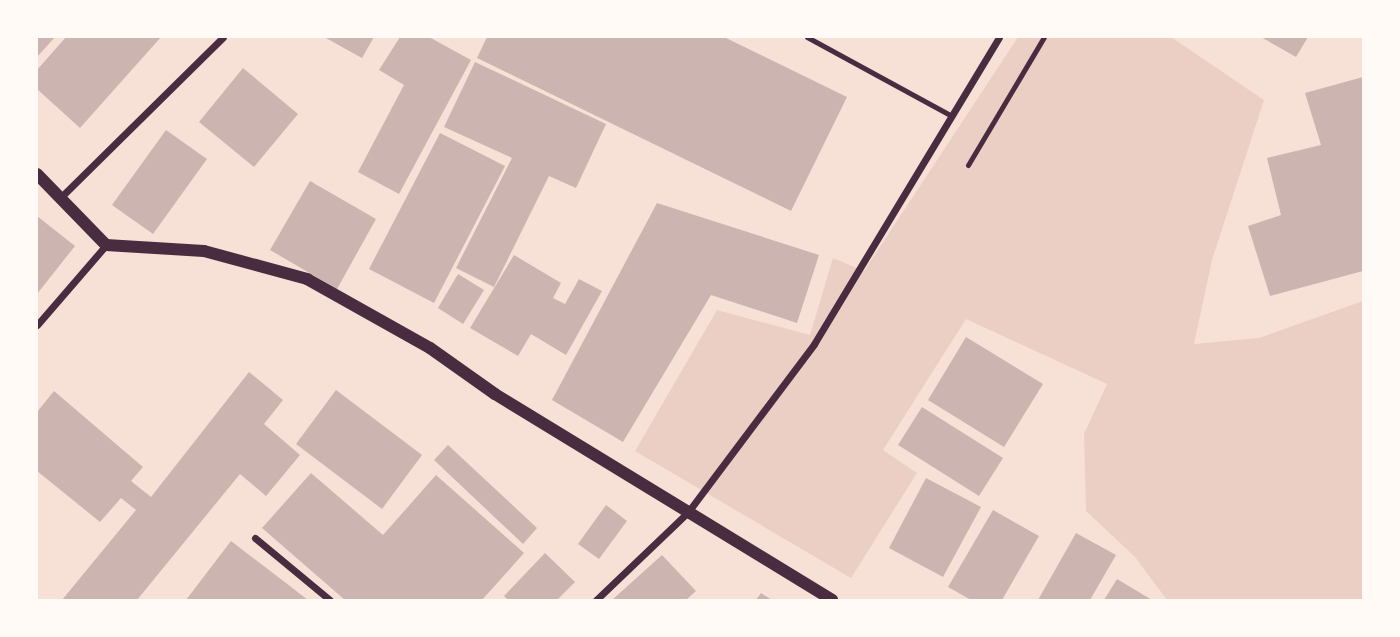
<!DOCTYPE html>
<html>
<head>
<meta charset="utf-8">
<style>
  body { margin:0 }
  #map { position:relative; width:1400px; height:637px; overflow:hidden; background:#f7e1d7; font-family:"Alegreya Sans",sans-serif }
  div>[style] { position:absolute }
  [style*='--x'] { left:calc(var(--x)*1px); top:calc(var(--y)*1px); width:calc(var(--w)*1px); rotate:calc(var(--a)*1deg) }
  .green>* { inset:0; background:#ebcfc5 }
  .building>* { inset:0; background:#ccb4b1 }
  .service>* { height:5px; margin:-2.5px; padding:0 2.5px; transform-origin:2.5px; border-radius:2.5px; background:#4a2c40 }
  .minor>* { height:7px; margin:-3.5px; padding:0 3.5px; transform-origin:3.5px; border-radius:3.5px; background:#4a2c40 }
  .tertiary>* { height:12px; margin:-6px; padding:0 6px; transform-origin:6px; border-radius:6px; background:#4a2c40 }
  span { translate:-50% -50%; white-space:nowrap; text-align:center; line-height:1.15; -webkit-text-stroke:5px #fffaf5; paint-order:stroke }
  .frame { position:absolute; inset:0; border:38px solid #fffaf5; pointer-events:none }
</style>
</head>
<body>
<div id="map">
  <div class="green">
    <div style="clip-path:polygon(1018px 37px,1171px 37px,1264px 100px,1212px 260px,1194px 344px,1259px 338px,1363px 301px,1363px 600px,1167px 600px,1135px 557px,1086px 511px,1084px 434px,1107px 384px,966px 319px,883px 450px,917px 473px,851px 578px,635px 451px,717px 310px,810px 335px,833px 258px,864px 271px)"></div>
  </div>
  <div class="building">
    <div style="clip-path:polygon(37px 37px,55px 37px,37px 57px)"></div>
    <div style="clip-path:polygon(66px 37px,161px 37px,80px 128px,37px 89px,37px 70px)"></div>
    <div style="clip-path:polygon(324px 37px,374px 37px,362px 58px)"></div>
    <div style="clip-path:polygon(400px 37px,429px 37px,471px 60px,399px 194px,358px 172px,404px 85px,379px 70px)"></div>
    <div style="clip-path:polygon(487px 37px,724px 37px,847px 97px,791px 211px,477px 58px)"></div>
    <div style="clip-path:polygon(1261px 37px,1308px 37px,1296px 57px)"></div>
    <div style="clip-path:polygon(475px 62px,606px 124px,576px 188px,549px 176px,494px 287px,456px 268px,512px 158px,444px 127px)"></div>
    <div style="clip-path:polygon(243px 68px,298px 114px,254px 167px,199px 122px)"></div>
    <div style="clip-path:polygon(1363px 77px,1363px 271px,1270px 296px,1248px 226px,1281px 215px,1267px 158px,1321px 145px,1305px 93px)"></div>
    <div style="clip-path:polygon(166px 130px,207px 159px,153px 234px,112px 205px)"></div>
    <div style="clip-path:polygon(440px 133px,505px 166px,434px 303px,369px 269px)"></div>
    <div style="clip-path:polygon(310px 181px,376px 219px,337px 289px,270px 250px)"></div>
    <div style="clip-path:polygon(657px 203px,819px 255px,797px 323px,711px 295px,623px 442px,552px 400px)"></div>
    <div style="clip-path:polygon(37px 216px,75px 246px,37px 294px)"></div>
    <div style="clip-path:polygon(514px 255px,561px 283px,553px 298px,565px 304px,579px 279px,602px 291px,566px 355px,531px 334px,518px 356px,470px 328px)"></div>
    <div style="clip-path:polygon(458px 274px,484px 290px,463px 324px,438px 308px)"></div>
    <div style="clip-path:polygon(966px 337px,1043px 384px,1004px 447px,928px 400px)"></div>
    <div style="clip-path:polygon(249px 372px,283px 400px,264px 424px,300px 455px,266px 496px,240px 474px,137px 600px,62px 600px,136px 510px,121px 498px,100px 522px,37px 471px,37px 412px,54px 391px,143px 467px,131px 481px,151px 497px)"></div>
    <div style="clip-path:polygon(336px 390px,422px 455px,382px 509px,296px 444px)"></div>
    <div style="clip-path:polygon(922px 407px,1003px 458px,979px 496px,898px 445px)"></div>
    <div style="clip-path:polygon(448px 445px,537px 528px,523px 544px,434px 460px)"></div>
    <div style="clip-path:polygon(311px 473px,383px 535px,436px 475px,524px 553px,482px 600px,345px 600px,262px 528px)"></div>
    <div style="clip-path:polygon(926px 478px,981px 507px,943px 577px,889px 548px)"></div>
    <div style="clip-path:polygon(606px 505px,627px 521px,599px 559px,578px 544px)"></div>
    <div style="clip-path:polygon(993px 510px,1039px 536px,1002px 600px,971px 600px,948px 587px)"></div>
    <div style="clip-path:polygon(1076px 533px,1116px 555px,1090px 600px,1038px 600px)"></div>
    <div style="clip-path:polygon(231px 541px,308px 600px,186px 600px)"></div>
    <div style="clip-path:polygon(545px 553px,575px 582px,557px 600px,508px 600px,504px 596px)"></div>
    <div style="clip-path:polygon(662px 555px,696px 591px,686px 600px,612px 600px)"></div>
    <div style="clip-path:polygon(1117px 579px,1152px 600px,1104px 600px)"></div>
    <div style="clip-path:polygon(761px 593px,772px 600px,756px 600px)"></div>
  </div>
  <div class="service">
    <div style="--x:807;--y:37;--w:163;--a:28.6"></div>
    <div style="--x:968;--y:165;--w:149;--a:-59.3"></div>
  </div>
  <div class="minor">
    <div style="--x:62;--y:196;--w:226;--a:-44.6"></div>
    <div style="--x:37;--y:325;--w:106;--a:-49.2"></div>
    <div style="--x:255;--y:538;--w:97;--a:39.6"></div>
    <div style="--x:596;--y:600;--w:127;--a:-43.7"></div>
    <div style="--x:688;--y:512;--w:210;--a:-53.1"></div>
    <div style="--x:814;--y:344;--w:358;--a:-58.9"></div>
  </div>
  <div class="tertiary">
    <div style="--x:37;--y:174;--w:99;--a:45.8"></div>
    <div style="--x:106;--y:245;--w:98;--a:3.5"></div>
    <div style="--x:204;--y:251;--w:107;--a:15.2"></div>
    <div style="--x:307;--y:279;--w:141;--a:29.3"></div>
    <div style="--x:430;--y:348;--w:80;--a:35.3"></div>
    <div style="--x:495;--y:394;--w:395;--a:31.4"></div>
  </div>
  <div class="frame"></div>
</div>
</body>
</html>
